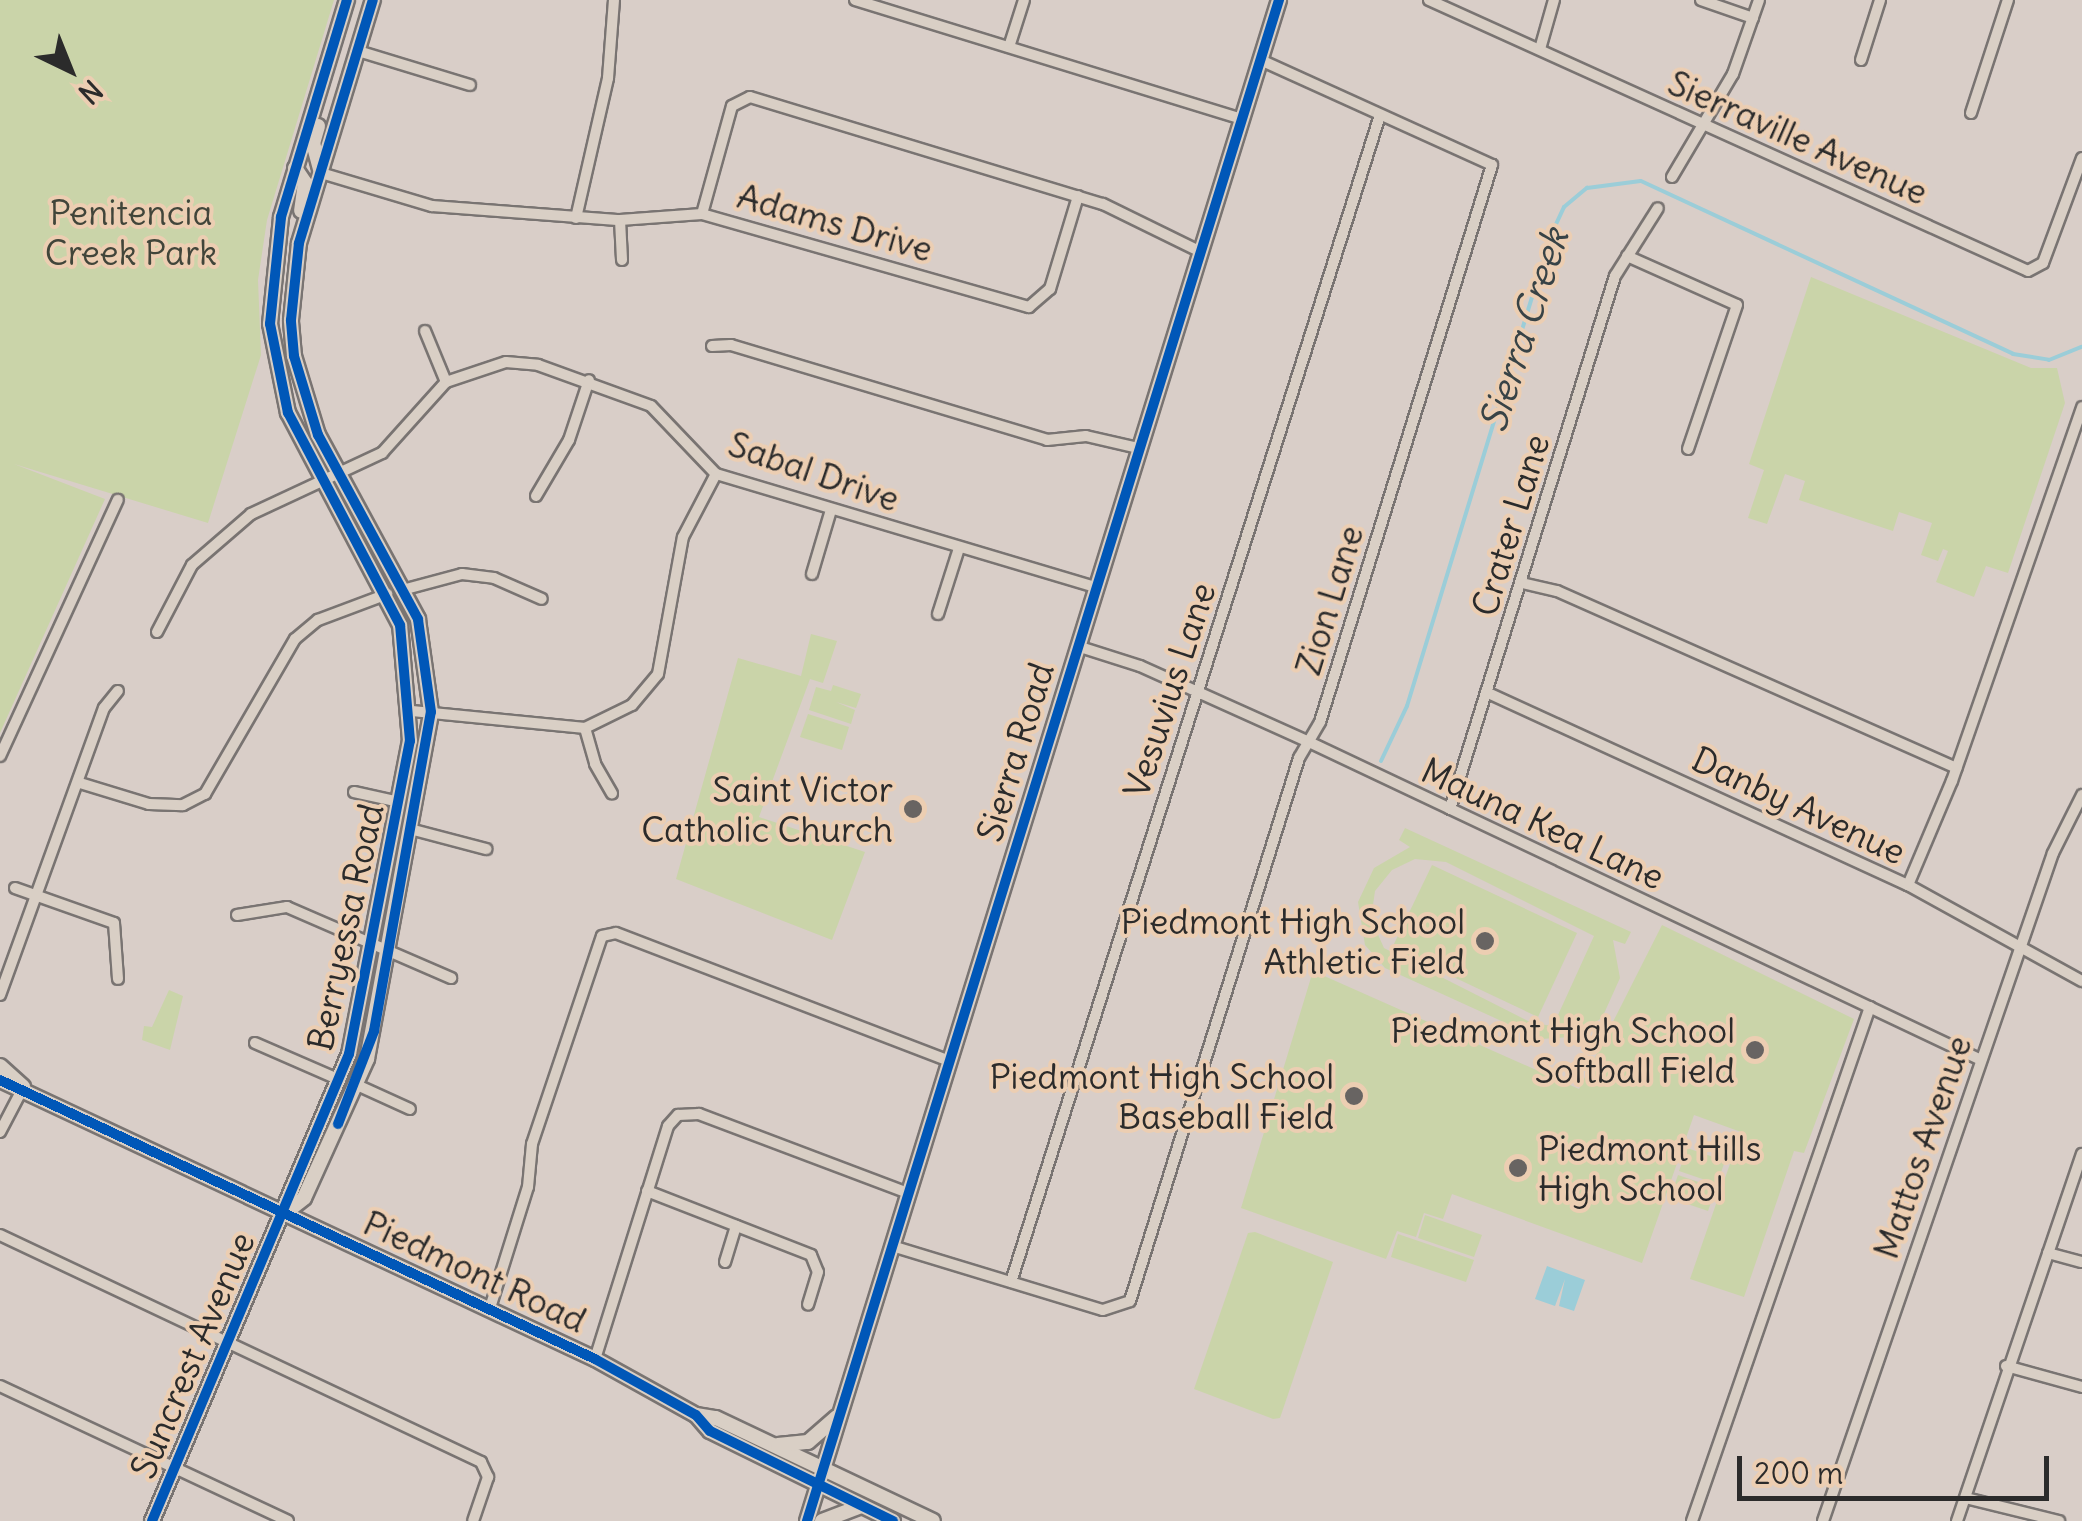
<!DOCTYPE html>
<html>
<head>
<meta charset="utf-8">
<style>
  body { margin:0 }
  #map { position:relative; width:2082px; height:1521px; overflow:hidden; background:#d9cec8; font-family:Delius,sans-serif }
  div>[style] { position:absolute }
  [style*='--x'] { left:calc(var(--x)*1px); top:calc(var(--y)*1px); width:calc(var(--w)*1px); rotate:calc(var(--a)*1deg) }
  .green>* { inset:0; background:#cad4a9 }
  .water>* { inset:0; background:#9bcdd8 }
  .stream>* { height:4px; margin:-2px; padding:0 2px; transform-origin:2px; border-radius:2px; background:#9bcdd8 }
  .roads { filter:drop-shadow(2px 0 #797472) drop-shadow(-2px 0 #797472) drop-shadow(0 2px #797472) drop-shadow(0 -2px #797472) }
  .street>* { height:10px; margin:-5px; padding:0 5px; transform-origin:5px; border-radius:5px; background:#d9cfc5 }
  .secondary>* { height:14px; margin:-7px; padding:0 7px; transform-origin:7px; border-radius:7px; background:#d9cfc5 }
  .cycleway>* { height:10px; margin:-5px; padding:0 5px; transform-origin:5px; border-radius:5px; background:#0057b8 }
  .dots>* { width:28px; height:28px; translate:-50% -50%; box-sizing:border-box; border:5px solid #ecceb2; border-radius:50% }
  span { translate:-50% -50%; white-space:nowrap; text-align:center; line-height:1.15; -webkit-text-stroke:8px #ecceb2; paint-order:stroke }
  .street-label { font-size:35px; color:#2b2b2b }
  .park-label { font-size:35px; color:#41453a }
  .poi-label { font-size:35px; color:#2b2b2b }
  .right { translate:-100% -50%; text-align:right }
  .left { translate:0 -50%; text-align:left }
  .water-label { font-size:38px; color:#384346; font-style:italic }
  .north { position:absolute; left:20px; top:20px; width:100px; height:100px; -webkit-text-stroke:8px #ecceb2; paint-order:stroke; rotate:137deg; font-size:28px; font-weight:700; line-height:40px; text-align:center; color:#2b2b2b }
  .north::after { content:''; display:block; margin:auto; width:35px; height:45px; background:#2b2b2b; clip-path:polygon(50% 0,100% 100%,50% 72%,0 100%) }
  .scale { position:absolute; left:1737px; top:1456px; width:312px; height:45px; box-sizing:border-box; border:5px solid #2b2b2b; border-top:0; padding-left:12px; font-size:30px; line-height:35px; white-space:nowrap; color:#2b2b2b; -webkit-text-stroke:8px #ecceb2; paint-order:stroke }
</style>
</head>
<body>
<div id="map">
  <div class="green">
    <div style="clip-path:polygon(0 0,334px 0,267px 220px,258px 280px,261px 355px,208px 523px,14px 464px,105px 499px,0 733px)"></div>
    <div style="clip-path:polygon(1811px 277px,2031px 368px,2057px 368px,2065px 403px,2008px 573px,1986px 566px,1974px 597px,1936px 582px,1948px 551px,1943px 549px,1938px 561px,1921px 555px,1932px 523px,1899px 512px,1893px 531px,1799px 500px,1805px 481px,1785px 474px,1767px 524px,1748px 518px,1764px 470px,1749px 464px)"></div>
    <div style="clip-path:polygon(811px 634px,837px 641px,823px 683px,810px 679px,759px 817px,865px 852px,832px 940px,676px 879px,738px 658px,801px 676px)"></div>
    <div style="clip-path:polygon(833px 685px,861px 694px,856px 708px,836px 702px,855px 710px,851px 724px,809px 710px,816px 687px,831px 691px)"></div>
    <div style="clip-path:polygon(808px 714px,849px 727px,842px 750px,800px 737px)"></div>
    <div style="clip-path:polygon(evenodd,1405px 828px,1631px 932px,1625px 944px,1613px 940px,1620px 978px,1602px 1018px,1570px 1037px,1541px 1039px,1385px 968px,1365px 945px,1358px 902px,1374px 868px,1410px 847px,1399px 840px,1405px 828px,1415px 859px,1446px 862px,1594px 936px,1553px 1026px,1532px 1023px,1384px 948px,1371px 919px,1375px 891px,1392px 870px,1415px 859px)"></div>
    <div style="clip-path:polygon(1432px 865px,1577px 933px,1538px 1017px,1392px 948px)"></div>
    <div style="clip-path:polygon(1662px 925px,1854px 1019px,1804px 1153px,1794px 1151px,1744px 1297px,1690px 1279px,1741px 1132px,1694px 1115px,1642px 1263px,1452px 1194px,1443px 1219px,1424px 1213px,1416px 1237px,1397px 1231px,1386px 1259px,1241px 1208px,1313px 971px,1579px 1089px)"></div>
    <div style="clip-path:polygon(169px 990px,183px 996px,170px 1050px,142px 1040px,144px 1026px,152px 1027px)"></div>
    <div style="clip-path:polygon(1687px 1148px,1725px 1161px,1717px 1184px,1679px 1171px)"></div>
    <div style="clip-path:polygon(1678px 1175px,1716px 1188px,1708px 1211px,1670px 1198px)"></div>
    <div style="clip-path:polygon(1425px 1215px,1482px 1235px,1474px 1257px,1418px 1238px)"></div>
    <div style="clip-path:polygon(1255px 1232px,1333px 1262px,1280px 1418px,1273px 1419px,1194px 1389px,1248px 1233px)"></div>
    <div style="clip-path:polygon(1398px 1234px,1474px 1260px,1466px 1282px,1391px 1257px)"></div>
  </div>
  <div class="water">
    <div style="clip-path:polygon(1547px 1266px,1585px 1280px,1574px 1311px,1559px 1306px,1565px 1279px,1555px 1306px,1535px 1299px)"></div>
  </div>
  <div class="stream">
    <div style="--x:1381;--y:761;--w:61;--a:-64.7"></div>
    <div style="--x:1407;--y:706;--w:490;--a:-73"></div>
    <div style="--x:1550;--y:237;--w:33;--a:-65"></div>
    <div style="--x:1564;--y:207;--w:30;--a:-40"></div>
    <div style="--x:1587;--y:188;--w:54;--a:-7.4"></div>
    <div style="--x:1641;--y:181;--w:410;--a:24.9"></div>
    <div style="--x:2013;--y:354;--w:36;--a:9"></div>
    <div style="--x:2049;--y:360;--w:35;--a:-22"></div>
  </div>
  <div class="roads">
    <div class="street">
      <div style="--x:855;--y:0;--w:404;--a:17.1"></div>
      <div style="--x:1429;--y:0;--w:657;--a:24.34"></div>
      <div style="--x:2028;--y:271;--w:17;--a:-28"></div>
      <div style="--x:2043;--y:263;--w:112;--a:-69.6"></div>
      <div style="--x:1701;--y:0;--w:55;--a:19.1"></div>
      <div style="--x:1009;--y:47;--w:49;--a:-72.3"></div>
      <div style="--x:1540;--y:49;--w:51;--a:-74.1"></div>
      <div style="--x:358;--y:51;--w:117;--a:16.9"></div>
      <div style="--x:1861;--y:60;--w:63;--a:-72.4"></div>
      <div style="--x:1971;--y:113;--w:119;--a:-71.9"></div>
      <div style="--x:321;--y:173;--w:116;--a:16.6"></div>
      <div style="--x:432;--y:206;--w:189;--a:4.3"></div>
      <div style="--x:620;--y:220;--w:82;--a:-4.2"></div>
      <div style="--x:702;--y:214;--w:340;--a:15.9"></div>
      <div style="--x:1029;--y:307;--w:28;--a:-41"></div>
      <div style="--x:1050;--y:289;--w:97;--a:-73.2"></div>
      <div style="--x:1672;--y:177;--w:120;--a:-59.4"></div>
      <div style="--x:1733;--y:74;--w:78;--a:-70.6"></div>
      <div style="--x:702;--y:214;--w:112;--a:-74.5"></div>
      <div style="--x:732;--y:106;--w:20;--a:-27"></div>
      <div style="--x:750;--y:97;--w:369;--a:16.9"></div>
      <div style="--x:1103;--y:204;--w:107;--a:26.1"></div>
      <div style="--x:576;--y:218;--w:144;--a:-77.1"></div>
      <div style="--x:608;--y:78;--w:78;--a:-85.6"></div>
      <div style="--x:620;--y:220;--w:40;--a:87.1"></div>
      <div style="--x:1627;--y:256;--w:120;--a:24"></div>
      <div style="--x:1737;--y:305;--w:152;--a:108.8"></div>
      <div style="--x:425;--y:331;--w:55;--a:67.6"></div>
      <div style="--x:712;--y:346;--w:19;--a:-3"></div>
      <div style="--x:731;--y:345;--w:330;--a:16.7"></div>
      <div style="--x:1047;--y:440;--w:39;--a:-6"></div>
      <div style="--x:1086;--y:436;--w:53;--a:13"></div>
      <div style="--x:536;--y:496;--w:65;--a:-59.5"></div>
      <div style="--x:569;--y:440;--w:63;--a:-71.6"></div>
      <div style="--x:812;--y:574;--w:67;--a:-73.5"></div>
      <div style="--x:1522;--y:583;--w:36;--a:13"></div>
      <div style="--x:1557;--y:591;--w:437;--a:23.9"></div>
      <div style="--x:406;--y:589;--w:58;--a:-15"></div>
      <div style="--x:462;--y:574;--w:32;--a:7"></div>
      <div style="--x:494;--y:578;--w:52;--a:23.6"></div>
      <div style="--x:938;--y:614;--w:69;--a:-72.3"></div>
      <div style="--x:157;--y:632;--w:76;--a:-62.4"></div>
      <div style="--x:192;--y:565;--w:78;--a:-40.8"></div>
      <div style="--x:251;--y:514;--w:145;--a:-25"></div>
      <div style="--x:382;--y:453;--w:96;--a:-48"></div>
      <div style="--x:446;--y:382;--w:63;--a:-18.4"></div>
      <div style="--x:506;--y:362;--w:32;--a:5"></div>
      <div style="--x:538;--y:365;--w:120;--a:19.9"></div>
      <div style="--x:651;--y:406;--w:94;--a:46.3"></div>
      <div style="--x:716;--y:474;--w:395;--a:16.6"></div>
      <div style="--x:1077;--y:646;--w:66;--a:17.6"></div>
      <div style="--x:1140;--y:666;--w:185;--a:24.2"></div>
      <div style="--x:1309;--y:742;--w:743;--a:25.32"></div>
      <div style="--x:1486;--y:692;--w:464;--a:24.6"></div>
      <div style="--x:1908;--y:885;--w:199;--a:28.9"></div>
      <div style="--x:412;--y:711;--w:174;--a:5.6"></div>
      <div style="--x:585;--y:728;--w:52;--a:-26.1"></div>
      <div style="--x:632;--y:705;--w:40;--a:-50"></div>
      <div style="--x:658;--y:674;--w:139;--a:-79.7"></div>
      <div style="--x:683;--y:537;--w:71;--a:-62.4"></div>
      <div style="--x:585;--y:728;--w:37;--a:74"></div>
      <div style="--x:595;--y:764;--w:34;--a:60"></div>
      <div style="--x:0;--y:756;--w:282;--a:-65.3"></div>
      <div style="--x:80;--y:783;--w:72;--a:16.9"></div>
      <div style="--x:149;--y:804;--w:34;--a:2"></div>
      <div style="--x:183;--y:805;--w:25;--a:-27"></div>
      <div style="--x:205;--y:794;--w:179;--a:-59.9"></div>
      <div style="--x:295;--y:639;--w:30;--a:-40"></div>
      <div style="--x:318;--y:620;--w:74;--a:-20.6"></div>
      <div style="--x:354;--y:792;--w:46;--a:12.5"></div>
      <div style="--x:1450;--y:809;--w:558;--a:-72.8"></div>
      <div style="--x:1615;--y:276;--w:80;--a:-57.7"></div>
      <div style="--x:410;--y:829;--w:79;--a:14.7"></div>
      <div style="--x:1908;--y:885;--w:113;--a:-67.1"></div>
      <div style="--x:1952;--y:781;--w:396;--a:-70.8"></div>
      <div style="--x:15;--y:888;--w:105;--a:19.5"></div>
      <div style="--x:114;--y:923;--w:56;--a:85.9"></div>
      <div style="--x:237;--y:915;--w:51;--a:-9.1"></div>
      <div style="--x:287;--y:907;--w:179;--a:23.4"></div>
      <div style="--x:0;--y:995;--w:305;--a:-70.1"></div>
      <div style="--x:104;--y:708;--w:22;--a:-51"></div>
      <div style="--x:255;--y:1043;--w:93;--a:23.5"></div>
      <div style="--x:357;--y:1085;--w:58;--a:24.4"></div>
      <div style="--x:0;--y:1132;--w:50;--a:-62.4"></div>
      <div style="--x:647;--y:1191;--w:176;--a:21.3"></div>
      <div style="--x:811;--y:1255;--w:18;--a:68"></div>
      <div style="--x:818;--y:1272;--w:34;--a:107"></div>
      <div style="--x:0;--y:1235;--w:532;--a:25.26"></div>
      <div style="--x:481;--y:1462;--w:17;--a:65"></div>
      <div style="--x:488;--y:1477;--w:46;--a:108.8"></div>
      <div style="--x:892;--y:1246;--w:220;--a:16.9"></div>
      <div style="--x:1103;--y:1310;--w:28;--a:-18"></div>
      <div style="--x:1130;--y:1301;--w:569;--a:-72.71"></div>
      <div style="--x:1299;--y:758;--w:42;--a:-59.7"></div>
      <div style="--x:1320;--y:722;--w:583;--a:-72.84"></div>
      <div style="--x:1492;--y:165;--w:255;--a:-155.6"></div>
      <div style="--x:2048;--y:1253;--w:35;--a:15"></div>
      <div style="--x:725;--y:1262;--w:38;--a:-73"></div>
      <div style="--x:1011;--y:1282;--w:1224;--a:-72.45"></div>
      <div style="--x:490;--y:1308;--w:127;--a:-72.6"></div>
      <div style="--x:528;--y:1187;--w:43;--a:-84.7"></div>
      <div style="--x:532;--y:1144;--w:219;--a:-71.4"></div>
      <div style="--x:602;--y:936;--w:14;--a:-12"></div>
      <div style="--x:616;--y:933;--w:357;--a:21"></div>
      <div style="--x:595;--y:1359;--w:244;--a:-72.6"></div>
      <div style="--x:668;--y:1126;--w:15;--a:-48"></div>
      <div style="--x:678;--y:1115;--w:21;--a:-3"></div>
      <div style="--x:699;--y:1114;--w:223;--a:20.7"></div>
      <div style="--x:2006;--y:1366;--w:79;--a:15.4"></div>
      <div style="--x:0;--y:1386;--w:318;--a:25.1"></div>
      <div style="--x:1966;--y:1498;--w:96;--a:13.9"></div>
      <div style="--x:1692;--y:1521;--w:544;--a:-70.9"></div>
      <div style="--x:1823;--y:1521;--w:706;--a:-71"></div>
      <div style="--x:2053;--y:853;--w:65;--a:-63.4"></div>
      <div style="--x:1957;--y:1521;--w:388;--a:-71.2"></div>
    </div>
    <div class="secondary">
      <div style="--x:318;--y:126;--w:18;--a:106"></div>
      <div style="--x:313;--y:143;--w:31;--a:75"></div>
      <div style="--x:295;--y:168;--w:18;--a:56"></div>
      <div style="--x:305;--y:183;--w:28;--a:98"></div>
      <div style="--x:0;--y:1066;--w:31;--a:42"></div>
      <div style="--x:0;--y:1080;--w:657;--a:25.12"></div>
      <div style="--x:595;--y:1359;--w:115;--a:29"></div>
      <div style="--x:696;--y:1415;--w:21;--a:49"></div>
      <div style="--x:710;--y:1431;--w:204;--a:26.2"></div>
      <div style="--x:285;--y:1213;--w:24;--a:-38"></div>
      <div style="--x:304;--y:1198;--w:153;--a:-65.6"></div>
      <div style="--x:367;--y:1059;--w:353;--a:-79.5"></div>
      <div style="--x:431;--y:712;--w:94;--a:-98"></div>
      <div style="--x:418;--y:619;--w:209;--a:-118.5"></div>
      <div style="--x:318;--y:435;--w:83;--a:-106.9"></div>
      <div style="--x:294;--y:356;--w:36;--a:-95"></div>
      <div style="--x:291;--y:320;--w:77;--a:-84.1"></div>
      <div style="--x:299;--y:243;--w:254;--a:-73.1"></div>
      <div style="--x:696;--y:1415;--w:20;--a:9"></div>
      <div style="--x:716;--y:1418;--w:240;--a:25.4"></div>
      <div style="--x:778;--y:1445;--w:30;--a:-6"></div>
      <div style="--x:808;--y:1442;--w:38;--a:-41"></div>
      <div style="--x:152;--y:1521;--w:507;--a:-67.13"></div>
      <div style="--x:349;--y:1054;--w:319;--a:-79"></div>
      <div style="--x:410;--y:741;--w:116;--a:-94.9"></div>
      <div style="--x:400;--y:625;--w:240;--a:-117.8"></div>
      <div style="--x:288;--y:413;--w:91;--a:-101.4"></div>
      <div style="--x:270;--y:324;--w:108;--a:-84.1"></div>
      <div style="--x:281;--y:217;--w:227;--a:-73.1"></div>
      <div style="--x:807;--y:1521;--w:1593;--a:-72.76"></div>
      <div style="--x:822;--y:1521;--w:40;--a:-21"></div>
    </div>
  </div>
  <div class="cycleway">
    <div style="--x:0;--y:1080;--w:657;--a:25.12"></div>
    <div style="--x:595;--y:1359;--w:115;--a:29"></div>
    <div style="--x:696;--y:1415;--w:21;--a:49"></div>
    <div style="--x:710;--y:1431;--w:204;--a:26.2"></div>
    <div style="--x:338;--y:1124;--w:100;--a:-68.8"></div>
    <div style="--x:374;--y:1031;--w:324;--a:-79.9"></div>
    <div style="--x:431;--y:712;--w:94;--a:-98"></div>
    <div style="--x:418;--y:619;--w:209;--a:-118.5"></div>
    <div style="--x:318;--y:435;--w:83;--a:-106.9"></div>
    <div style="--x:294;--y:356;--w:36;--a:-95"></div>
    <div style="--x:291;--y:320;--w:77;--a:-84.1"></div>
    <div style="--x:299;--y:243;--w:254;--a:-73.1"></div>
    <div style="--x:152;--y:1521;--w:507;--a:-67.13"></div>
    <div style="--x:349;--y:1054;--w:319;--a:-79"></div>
    <div style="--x:410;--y:741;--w:116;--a:-94.9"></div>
    <div style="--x:400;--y:625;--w:240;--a:-117.8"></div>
    <div style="--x:288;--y:413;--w:91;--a:-101.4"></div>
    <div style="--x:270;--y:324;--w:108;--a:-84.1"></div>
    <div style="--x:281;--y:217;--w:227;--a:-73.1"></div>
    <div style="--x:807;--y:1521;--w:1593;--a:-72.76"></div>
  </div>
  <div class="dots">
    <div style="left:913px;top:809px;background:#686462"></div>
    <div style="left:1485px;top:941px;background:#686462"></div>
    <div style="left:1755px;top:1050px;background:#686462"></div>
    <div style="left:1354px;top:1096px;background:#686462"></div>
    <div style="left:1518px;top:1168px;background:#686462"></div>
  </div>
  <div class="street-label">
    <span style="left:1798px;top:137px;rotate:24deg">Sierraville Avenue</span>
    <span style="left:835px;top:222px;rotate:16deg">Adams Drive</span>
    <span style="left:814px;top:471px;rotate:19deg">Sabal Drive</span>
    <span style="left:1510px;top:525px;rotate:-73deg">Crater Lane</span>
    <span style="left:1329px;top:600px;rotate:-73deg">Zion Lane</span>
    <span style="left:1169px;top:690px;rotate:-72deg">Vesuvius Lane</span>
    <span style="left:1015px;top:752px;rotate:-73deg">Sierra Road</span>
    <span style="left:1799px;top:805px;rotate:25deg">Danby Avenue</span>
    <span style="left:1543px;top:823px;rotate:25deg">Mauna Kea Lane</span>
    <span style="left:345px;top:927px;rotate:-78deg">Berryessa Road</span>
    <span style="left:1922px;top:1147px;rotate:-71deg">Mattos Avenue</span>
    <span style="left:475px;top:1271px;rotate:25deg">Piedmont Road</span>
    <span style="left:192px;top:1355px;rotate:-67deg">Suncrest Avenue</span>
  </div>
  <div class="park-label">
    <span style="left:131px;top:232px">Penitencia<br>Creek Park</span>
  </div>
  <div class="poi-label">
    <span class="right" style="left:893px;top:809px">Saint Victor<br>Catholic Church</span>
    <span class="right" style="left:1465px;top:941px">Piedmont High School<br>Athletic Field</span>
    <span class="right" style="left:1735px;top:1050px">Piedmont High School<br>Softball Field</span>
    <span class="right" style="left:1334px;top:1096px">Piedmont High School<br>Baseball Field</span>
    <span class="left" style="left:1538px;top:1168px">Piedmont Hills<br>High School</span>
  </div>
  <div class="water-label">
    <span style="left:1524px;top:330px;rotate:-72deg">Sierra Creek</span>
  </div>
  <div class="north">N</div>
  <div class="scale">200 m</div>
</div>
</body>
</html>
